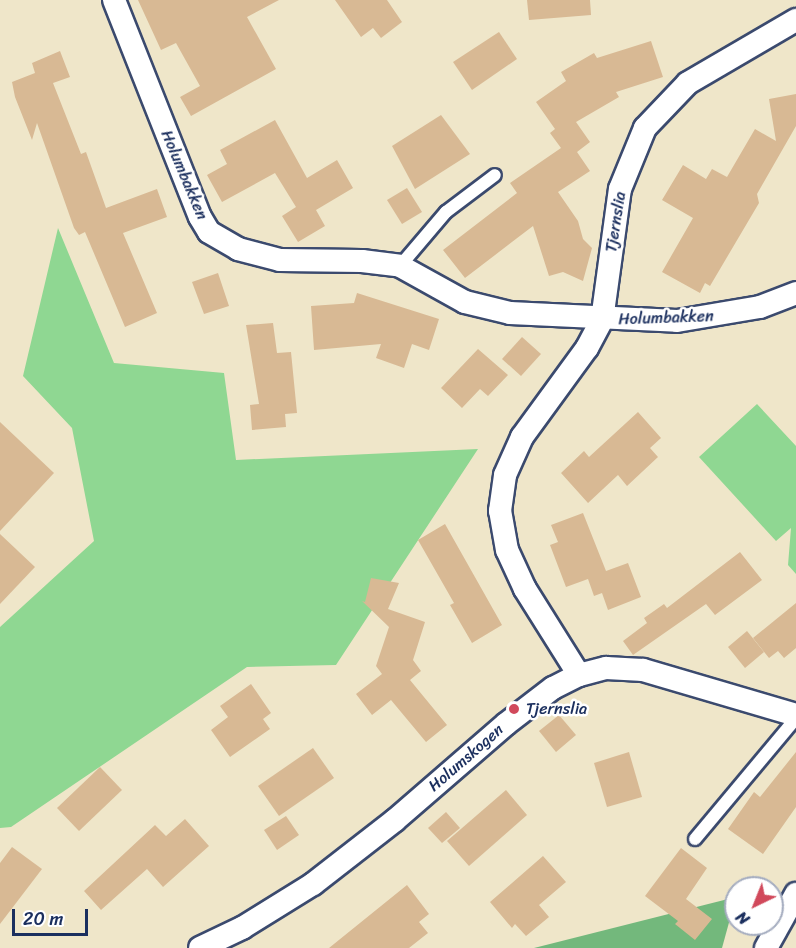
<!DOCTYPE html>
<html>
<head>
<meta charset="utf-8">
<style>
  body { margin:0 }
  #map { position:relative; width:796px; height:948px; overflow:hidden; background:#efe6c9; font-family:Sriracha,sans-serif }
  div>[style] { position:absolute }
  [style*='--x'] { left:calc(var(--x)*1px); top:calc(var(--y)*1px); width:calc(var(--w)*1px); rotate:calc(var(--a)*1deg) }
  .green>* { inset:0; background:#8fd792 }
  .forest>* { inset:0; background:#73b87c }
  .building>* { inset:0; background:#d8b994 }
  .roads { filter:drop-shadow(2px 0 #3b4a6e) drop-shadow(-2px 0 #3b4a6e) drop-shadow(0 2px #3b4a6e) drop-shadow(0 -2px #3b4a6e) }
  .service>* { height:12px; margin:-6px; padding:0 6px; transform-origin:6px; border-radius:6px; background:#fff }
  .minor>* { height:22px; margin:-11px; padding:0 11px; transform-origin:11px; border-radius:11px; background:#fff }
  .dots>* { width:16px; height:16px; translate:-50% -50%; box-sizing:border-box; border:3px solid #fff; border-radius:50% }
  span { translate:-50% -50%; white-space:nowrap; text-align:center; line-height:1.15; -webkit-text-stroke:5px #fff; paint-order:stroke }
  .street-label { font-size:16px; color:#1b2f5e }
  .poi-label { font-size:16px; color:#1b2f5e }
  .left { translate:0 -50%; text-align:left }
  .north { position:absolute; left:724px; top:876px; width:60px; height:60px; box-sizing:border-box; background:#fff; border:2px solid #a4acbf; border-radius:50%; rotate:223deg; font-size:16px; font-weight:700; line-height:24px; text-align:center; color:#1b2f5e }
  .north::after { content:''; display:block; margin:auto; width:21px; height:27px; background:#d1495b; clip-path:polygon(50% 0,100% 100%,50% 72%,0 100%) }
  .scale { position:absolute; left:12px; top:909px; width:76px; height:27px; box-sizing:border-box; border:3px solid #1b2f5e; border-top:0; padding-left:8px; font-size:18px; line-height:21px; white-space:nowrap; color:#1b2f5e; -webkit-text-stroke:4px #fff; paint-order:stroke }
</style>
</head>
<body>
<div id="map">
  <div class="green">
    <div style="clip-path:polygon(58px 228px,114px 363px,224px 373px,236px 460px,478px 449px,336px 665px,247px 667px,11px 827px,0 828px,0 627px,94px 541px,72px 428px,23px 376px)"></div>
    <div style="clip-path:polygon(757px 404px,796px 446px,796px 574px,788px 565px,791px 528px,776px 541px,699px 457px)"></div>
  </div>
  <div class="forest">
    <div style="clip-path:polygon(736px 897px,722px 948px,534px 948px)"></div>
  </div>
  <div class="building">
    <div style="clip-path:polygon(138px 0,279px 0,247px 17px,276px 69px,191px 116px,180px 97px,200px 86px,176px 43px,161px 50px)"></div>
    <div style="clip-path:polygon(335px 0,387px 0,402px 22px,381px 38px,373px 28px,361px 37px)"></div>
    <div style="clip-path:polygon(527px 0,590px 0,591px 15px,529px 20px)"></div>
    <div style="clip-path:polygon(499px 32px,517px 59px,472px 90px,453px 62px)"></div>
    <div style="clip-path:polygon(651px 41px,663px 77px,616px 92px,619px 97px,576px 122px,590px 142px,577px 152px,590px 171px,558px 192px,578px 221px,583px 239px,592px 248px,583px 281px,563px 272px,549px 276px,533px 226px,465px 278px,443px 250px,517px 193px,510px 183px,561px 148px,550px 133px,555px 129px,536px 102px,566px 81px,561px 72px,594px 53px,597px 58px)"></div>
    <div style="clip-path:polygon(60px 51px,70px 77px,53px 83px,81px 154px,86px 152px,106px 208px,157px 189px,167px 217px,123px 233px,157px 313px,125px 327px,85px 232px,79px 235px,74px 228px,37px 123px,32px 140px,15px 97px,12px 82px,35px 73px,32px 63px)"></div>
    <div style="clip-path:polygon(796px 94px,796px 126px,757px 194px,759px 203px,710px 286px,705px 283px,700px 293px,662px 272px,693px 218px,662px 200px,683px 165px,706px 179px,712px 169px,727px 177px,755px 129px,776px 141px,769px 99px)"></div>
    <div style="clip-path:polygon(441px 115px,470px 154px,415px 189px,392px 146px)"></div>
    <div style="clip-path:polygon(275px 120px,307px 178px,337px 160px,353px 188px,316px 210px,325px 226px,298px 242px,282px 216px,296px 207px,275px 173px,222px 202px,207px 175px,227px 164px,220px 150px)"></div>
    <div style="clip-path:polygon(407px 188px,422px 212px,402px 224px,387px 200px)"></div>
    <div style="clip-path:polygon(218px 273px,229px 306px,204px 314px,192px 282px)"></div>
    <div style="clip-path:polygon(357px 293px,439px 319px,429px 350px,412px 344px,404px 368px,376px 358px,381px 344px,314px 350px,311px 306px,354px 303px)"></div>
    <div style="clip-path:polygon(273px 323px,277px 353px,291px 352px,297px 413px,285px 414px,286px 427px,252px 430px,250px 405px,259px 404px,246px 325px)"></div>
    <div style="clip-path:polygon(522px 337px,541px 354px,521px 376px,502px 359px)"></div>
    <div style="clip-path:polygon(478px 349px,508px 375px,488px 396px,480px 389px,462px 408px,441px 388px)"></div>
    <div style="clip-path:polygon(638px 412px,661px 438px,650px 448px,658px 457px,627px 486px,618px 475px,588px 503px,561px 473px,584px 451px,589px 457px)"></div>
    <div style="clip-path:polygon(0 422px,54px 473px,0 531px)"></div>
    <div style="clip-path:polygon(583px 513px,606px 571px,628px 563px,641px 597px,608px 610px,602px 593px,594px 596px,588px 579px,566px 587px,550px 545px,558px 542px,551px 525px)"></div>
    <div style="clip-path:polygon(445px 524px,502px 625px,472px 643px,450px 605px,454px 603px,418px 540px)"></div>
    <div style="clip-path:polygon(0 534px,35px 567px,0 604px)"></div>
    <div style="clip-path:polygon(740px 552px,762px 580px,715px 615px,706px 604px,633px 655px,623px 641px,647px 623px,644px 618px,664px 604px,667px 608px)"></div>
    <div style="clip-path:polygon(371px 578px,399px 583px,388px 609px,425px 622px,413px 660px,421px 671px,410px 680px,447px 725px,426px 742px,391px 700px,372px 715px,356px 694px,382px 674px,376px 666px,389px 627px,362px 601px,365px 602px)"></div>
    <div style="clip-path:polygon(796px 603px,796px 648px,784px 658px,778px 651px,769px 658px,753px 638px)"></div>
    <div style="clip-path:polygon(747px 631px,764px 652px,745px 668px,728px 647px)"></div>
    <div style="clip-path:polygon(251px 684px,271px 713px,263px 719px,270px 729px,230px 757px,211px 730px,228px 717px,220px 706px)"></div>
    <div style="clip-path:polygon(559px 715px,576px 735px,556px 752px,539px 731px)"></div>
    <div style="clip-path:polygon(313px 748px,334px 778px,279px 816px,258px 786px)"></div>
    <div style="clip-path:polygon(629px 752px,642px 797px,607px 807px,594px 763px)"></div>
    <div style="clip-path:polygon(796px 752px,796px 807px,763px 854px,728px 829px,754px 792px,760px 797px)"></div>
    <div style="clip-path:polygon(100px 767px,122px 790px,79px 831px,57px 808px)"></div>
    <div style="clip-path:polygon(506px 790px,527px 815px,469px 866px,447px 841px)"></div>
    <div style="clip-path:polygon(446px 812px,460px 828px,442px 843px,428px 828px)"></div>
    <div style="clip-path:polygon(286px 816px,299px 835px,277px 850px,264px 830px)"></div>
    <div style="clip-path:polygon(185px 819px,209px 846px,163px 887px,147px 869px,101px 910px,84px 891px,155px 825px,166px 836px)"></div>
    <div style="clip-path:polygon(12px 847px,42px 869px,0 924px,0 863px)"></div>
    <div style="clip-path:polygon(681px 848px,707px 868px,686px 899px,712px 919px,695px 940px,675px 924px,678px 921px,645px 896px)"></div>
    <div style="clip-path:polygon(543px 856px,566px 882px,539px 905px,549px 917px,526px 936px,515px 924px,512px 928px,490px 902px)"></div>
    <div style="clip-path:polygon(407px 885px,429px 914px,419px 922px,428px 933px,409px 948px,329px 948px)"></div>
  </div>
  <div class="roads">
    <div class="service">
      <div style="--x:400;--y:266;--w:71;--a:-49.6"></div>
      <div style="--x:446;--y:212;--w:61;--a:-37.1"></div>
      <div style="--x:695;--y:839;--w:158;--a:-50.1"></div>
    </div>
    <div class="minor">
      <div style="--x:114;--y:0;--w:233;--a:68.4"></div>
      <div style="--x:200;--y:217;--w:17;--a:59"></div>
      <div style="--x:209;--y:232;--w:34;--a:30"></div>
      <div style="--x:238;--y:249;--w:43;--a:14.7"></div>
      <div style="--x:280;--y:260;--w:82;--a:0.7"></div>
      <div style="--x:362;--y:261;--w:38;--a:7"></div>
      <div style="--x:400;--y:266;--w:74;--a:29"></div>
      <div style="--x:465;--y:302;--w:46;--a:13.7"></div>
      <div style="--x:510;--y:313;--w:167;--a:2.7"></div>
      <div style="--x:677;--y:321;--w:84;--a:-9.6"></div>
      <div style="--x:760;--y:307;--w:39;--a:-21"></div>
      <div style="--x:579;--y:675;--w:102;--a:-122.1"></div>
      <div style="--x:525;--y:589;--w:43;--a:-114.8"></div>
      <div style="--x:507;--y:550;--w:40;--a:-100"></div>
      <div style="--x:500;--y:511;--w:36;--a:-82"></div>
      <div style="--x:505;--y:475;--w:42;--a:-65.9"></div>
      <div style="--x:522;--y:437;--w:110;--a:-53.9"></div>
      <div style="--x:587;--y:348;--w:32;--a:-62"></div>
      <div style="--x:602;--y:320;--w:132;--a:-82.2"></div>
      <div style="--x:620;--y:189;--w:66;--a:-67.7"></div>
      <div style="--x:645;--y:128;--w:62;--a:-46.3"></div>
      <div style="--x:688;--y:83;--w:125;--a:-30.3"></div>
      <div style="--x:200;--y:948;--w:47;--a:-25.5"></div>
      <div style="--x:242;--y:928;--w:84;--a:-31.8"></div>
      <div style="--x:313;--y:884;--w:103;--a:-37.9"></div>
      <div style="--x:394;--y:821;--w:148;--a:-40.9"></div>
      <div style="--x:506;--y:724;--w:59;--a:-37.5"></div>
      <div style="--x:553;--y:688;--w:29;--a:-27"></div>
      <div style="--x:579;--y:675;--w:28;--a:-15"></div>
      <div style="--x:606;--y:668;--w:37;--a:3"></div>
      <div style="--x:643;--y:670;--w:159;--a:16.4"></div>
      <div style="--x:766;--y:948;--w:62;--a:-60.9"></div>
    </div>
  </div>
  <div class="dots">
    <div style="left:514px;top:709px;background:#d1495b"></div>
  </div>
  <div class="street-label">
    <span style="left:184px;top:175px;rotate:67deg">Holumbakken</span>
    <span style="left:616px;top:222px;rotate:-81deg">Tjernslia</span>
    <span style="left:666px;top:318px;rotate:-2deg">Holumbakken</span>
    <span style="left:466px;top:758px;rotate:-41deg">Holumskogen</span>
  </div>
  <div class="poi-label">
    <span class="left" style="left:526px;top:709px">Tjernslia</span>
  </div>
  <div class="north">N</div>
  <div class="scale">20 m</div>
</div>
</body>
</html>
